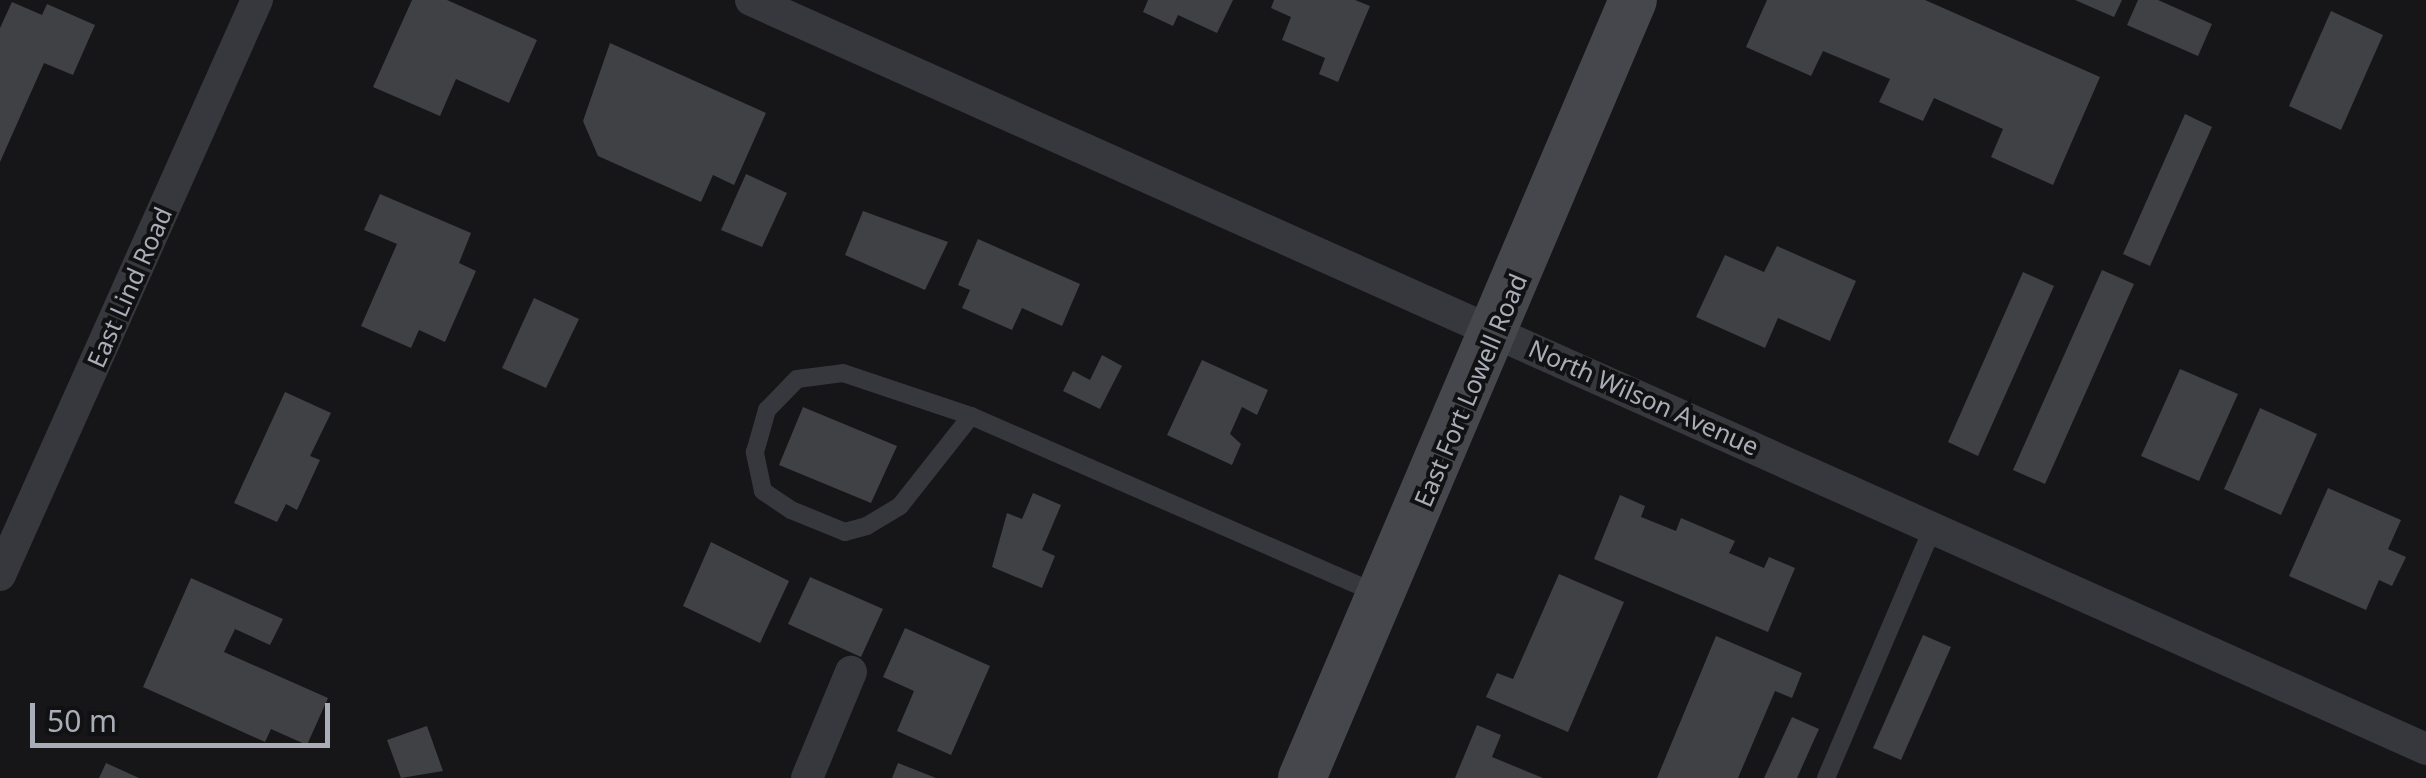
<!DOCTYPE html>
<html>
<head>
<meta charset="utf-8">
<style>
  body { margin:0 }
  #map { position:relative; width:2426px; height:778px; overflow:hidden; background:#161618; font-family:"Noto Sans",sans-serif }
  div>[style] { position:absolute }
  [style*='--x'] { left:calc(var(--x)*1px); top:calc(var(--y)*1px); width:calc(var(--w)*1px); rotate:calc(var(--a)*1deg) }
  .building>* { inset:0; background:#404145 }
  .service>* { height:18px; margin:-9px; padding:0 9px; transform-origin:9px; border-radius:9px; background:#37383d }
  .minor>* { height:32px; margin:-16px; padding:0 16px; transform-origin:16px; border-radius:16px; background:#37383d }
  .secondary>* { height:48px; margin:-24px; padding:0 24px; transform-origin:24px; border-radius:24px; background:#45474d }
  span { translate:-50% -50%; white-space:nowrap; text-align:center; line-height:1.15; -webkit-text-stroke:8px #111113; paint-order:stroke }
  .street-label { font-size:25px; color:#a8adb8 }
  .scale { position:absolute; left:30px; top:703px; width:300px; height:45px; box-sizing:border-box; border:5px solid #a8adb8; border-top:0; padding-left:12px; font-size:30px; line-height:35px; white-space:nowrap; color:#a8adb8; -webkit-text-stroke:8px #111113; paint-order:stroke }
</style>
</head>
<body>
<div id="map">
  <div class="building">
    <div style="clip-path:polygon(412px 0,447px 0,537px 40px,509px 103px,456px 79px,440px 116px,373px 87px)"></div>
    <div style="clip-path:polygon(1148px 0,1233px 0,1217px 33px,1178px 15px,1173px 26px,1143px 12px)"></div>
    <div style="clip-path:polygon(1274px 0,1355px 0,1370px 6px,1338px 82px,1319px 74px,1325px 58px,1282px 40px,1291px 17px,1271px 8px)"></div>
    <div style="clip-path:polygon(1767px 0,1925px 0,2100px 77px,2053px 185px,1991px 157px,2003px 129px,1934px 98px,1923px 121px,1879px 102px,1890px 79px,1823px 51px,1811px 76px,1746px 47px)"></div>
    <div style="clip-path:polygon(2075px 0,2122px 0,2114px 17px)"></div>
    <div style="clip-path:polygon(2138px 0,2158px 0,2212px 24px,2198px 56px,2127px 25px)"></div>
    <div style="clip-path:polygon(12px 2px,42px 15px,47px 4px,95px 25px,73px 75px,44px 63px,0 162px,0 28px)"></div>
    <div style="clip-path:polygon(2331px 11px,2383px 35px,2341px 130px,2289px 106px)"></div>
    <div style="clip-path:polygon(610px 43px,766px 113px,734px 185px,713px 175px,701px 202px,598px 156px,583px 121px)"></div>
    <div style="clip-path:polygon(2185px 114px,2212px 127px,2150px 266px,2123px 254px)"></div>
    <div style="clip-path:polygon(746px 174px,787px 193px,762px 247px,721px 230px)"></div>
    <div style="clip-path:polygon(380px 194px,471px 233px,459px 263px,476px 271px,445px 342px,419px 330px,411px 348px,361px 326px,397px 244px,364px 230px)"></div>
    <div style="clip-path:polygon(863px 211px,948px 242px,925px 290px,845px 255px)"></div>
    <div style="clip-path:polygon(978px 239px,1080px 284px,1062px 326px,1022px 308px,1012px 330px,962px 308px,970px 290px,958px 285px)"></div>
    <div style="clip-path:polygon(1777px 246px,1856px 281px,1830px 341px,1778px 318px,1765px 348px,1696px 317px,1725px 255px,1764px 272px)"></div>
    <div style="clip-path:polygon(2102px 270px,2134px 284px,2045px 484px,2013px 470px)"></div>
    <div style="clip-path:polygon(2023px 272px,2054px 286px,1978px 456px,1948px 442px)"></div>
    <div style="clip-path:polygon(534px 298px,579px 319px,546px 388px,502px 368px)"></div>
    <div style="clip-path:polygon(1102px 355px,1122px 366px,1100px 409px,1063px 391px,1073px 371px,1090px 380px)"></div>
    <div style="clip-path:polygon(1202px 360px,1268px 390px,1257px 415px,1242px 407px,1230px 434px,1241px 444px,1232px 465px,1167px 435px)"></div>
    <div style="clip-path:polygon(2180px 369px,2238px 394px,2199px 481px,2141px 456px)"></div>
    <div style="clip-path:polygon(285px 392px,331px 413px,310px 456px,320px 460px,297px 510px,286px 504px,277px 522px,234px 503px)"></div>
    <div style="clip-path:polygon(803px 407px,897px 446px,871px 503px,779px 465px)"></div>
    <div style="clip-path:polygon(2260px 408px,2317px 434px,2281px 515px,2224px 489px)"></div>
    <div style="clip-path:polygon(2328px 488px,2401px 520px,2388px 549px,2406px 557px,2392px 586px,2379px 580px,2366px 610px,2289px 576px)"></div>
    <div style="clip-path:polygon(1033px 493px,1061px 505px,1042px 550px,1055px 556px,1042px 588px,992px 567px,1007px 513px,1022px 519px)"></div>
    <div style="clip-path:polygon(1620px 495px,1645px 506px,1641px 517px,1676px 531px,1681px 518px,1735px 541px,1729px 553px,1764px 568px,1769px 557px,1795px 568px,1768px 632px,1594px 559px)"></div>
    <div style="clip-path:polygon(711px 542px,789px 581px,760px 643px,683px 606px)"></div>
    <div style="clip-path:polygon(1559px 574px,1624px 602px,1568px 732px,1486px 697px,1497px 673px,1513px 679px)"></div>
    <div style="clip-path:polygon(810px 577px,883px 609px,861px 657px,788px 624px)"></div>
    <div style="clip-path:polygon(191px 578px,283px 619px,270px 645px,235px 629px,224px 652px,328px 698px,307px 745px,271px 729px,265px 742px,143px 687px)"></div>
    <div style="clip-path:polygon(905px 628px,990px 666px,951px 755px,897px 731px,914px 691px,883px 677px)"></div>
    <div style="clip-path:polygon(1923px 635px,1951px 647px,1901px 760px,1873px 748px)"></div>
    <div style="clip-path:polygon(1716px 636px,1802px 673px,1792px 698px,1775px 691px,1738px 778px,1657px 778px)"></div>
    <div style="clip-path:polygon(1792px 717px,1819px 729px,1797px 778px,1764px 778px)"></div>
    <div style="clip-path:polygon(1477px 725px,1501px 735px,1492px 757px,1543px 778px,1455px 778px)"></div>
    <div style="clip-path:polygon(427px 726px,443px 771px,401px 778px,387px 740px)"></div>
    <div style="clip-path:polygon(106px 763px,139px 778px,99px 778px)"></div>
    <div style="clip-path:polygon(898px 763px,936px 778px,892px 778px)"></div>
  </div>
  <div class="service">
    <div style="--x:971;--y:416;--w:115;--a:128.3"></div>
    <div style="--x:900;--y:506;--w:39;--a:149"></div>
    <div style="--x:867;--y:526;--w:23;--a:165"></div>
    <div style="--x:845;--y:532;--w:58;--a:-157.8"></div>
    <div style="--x:791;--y:510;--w:34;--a:-146"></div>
    <div style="--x:763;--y:491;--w:40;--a:-102"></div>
    <div style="--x:755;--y:452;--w:44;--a:-74.1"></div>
    <div style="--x:767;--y:410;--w:43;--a:-45.9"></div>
    <div style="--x:797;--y:379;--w:46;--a:-7.4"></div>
    <div style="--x:843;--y:373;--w:135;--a:18.6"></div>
    <div style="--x:971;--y:416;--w:442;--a:23.6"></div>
    <div style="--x:1826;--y:778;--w:273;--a:-66.9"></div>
  </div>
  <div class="minor">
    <div style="--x:751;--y:0;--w:1835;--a:24.09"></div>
    <div style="--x:0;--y:575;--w:630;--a:-65.92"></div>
    <div style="--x:807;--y:778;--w:115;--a:-67.5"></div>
  </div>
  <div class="secondary">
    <div style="--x:1302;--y:778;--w:845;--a:-66.95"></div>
  </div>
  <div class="street-label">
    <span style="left:129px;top:287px;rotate:-66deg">East Lind Road</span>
    <span style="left:1470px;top:390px;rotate:-67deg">East Fort Lowell Road</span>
    <span style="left:1644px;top:397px;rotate:24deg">North Wilson Avenue</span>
  </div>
  <div class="scale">50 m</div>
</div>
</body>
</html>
